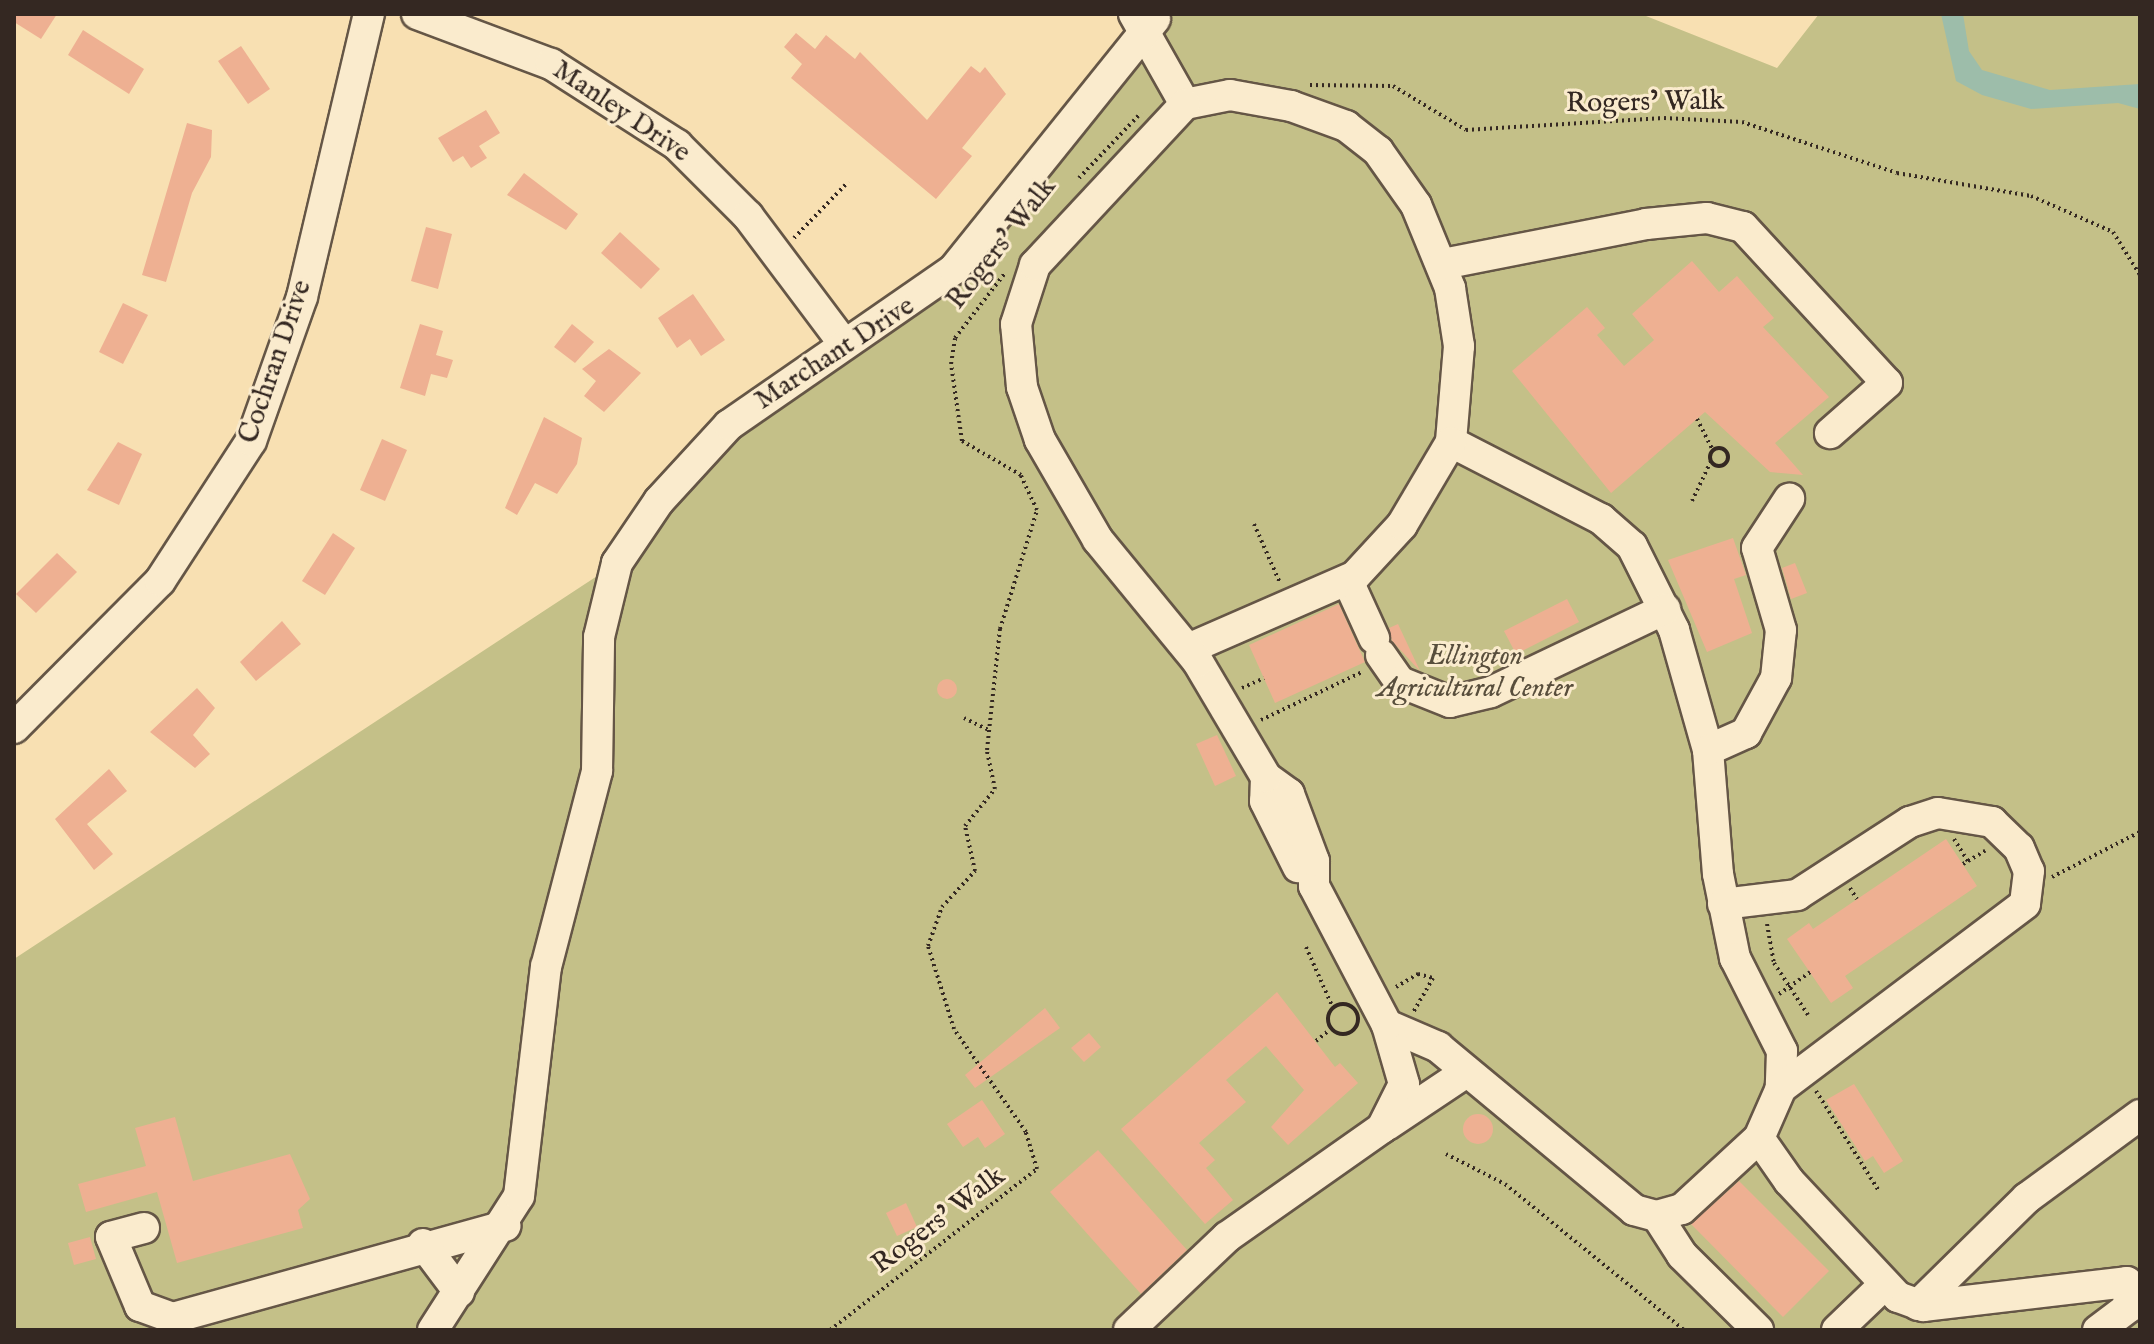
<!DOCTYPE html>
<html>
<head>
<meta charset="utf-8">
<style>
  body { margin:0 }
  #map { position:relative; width:2154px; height:1344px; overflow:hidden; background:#f8e0b2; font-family:"IM FELL English",serif }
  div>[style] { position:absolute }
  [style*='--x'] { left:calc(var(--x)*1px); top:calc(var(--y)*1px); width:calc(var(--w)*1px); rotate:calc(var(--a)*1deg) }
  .green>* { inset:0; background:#c4c088 }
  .water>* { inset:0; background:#9dbdaa }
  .building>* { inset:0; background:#eeb092 }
  .round { border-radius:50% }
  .path>* { height:4px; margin-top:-2px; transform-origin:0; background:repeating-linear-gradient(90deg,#342822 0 2px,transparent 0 6px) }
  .path>.ring { margin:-2px; padding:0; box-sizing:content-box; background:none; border:4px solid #342822; border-radius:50% }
  .roads { filter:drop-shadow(2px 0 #655646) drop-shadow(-2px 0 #655646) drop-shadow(0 2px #655646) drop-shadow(0 -2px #655646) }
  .minor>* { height:30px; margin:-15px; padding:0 15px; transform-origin:15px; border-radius:15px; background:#faebcd }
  span { translate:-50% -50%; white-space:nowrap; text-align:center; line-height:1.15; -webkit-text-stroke:6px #faebcd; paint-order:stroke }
  .street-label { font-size:28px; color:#342822 }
  .park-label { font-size:28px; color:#584e3c; font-style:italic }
  .frame { position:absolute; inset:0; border:16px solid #342822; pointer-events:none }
</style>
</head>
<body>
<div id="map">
  <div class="green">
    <div style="clip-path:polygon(1159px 14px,1641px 14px,1777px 68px,1819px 14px,2140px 14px,2140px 1330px,14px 1330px,14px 959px,617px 563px,699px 453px,897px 314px)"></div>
  </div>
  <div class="water">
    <div style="clip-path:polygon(1941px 14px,1963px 14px,1969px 51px,1982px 70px,2050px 90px,2140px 84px,2140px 109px,2118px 103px,2031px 109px,1982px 95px,1956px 81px)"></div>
  </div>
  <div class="building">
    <div style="clip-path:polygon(14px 14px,57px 14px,41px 39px,14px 22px)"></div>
    <div style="clip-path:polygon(83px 30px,144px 69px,129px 94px,68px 55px)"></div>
    <div style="clip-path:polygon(796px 33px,815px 49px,826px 35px,855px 59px,860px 52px,927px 120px,971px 66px,980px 73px,985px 67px,1006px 94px,962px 148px,972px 156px,936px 199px,791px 78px,802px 64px,784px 47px)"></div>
    <div style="clip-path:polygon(241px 46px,270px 89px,248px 104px,218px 61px)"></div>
    <div style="clip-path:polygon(486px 110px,500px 133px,479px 146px,487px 158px,471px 168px,463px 156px,453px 162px,438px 138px)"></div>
    <div style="clip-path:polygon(187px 123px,212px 130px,211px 157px,192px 193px,166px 282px,142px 275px)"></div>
    <div style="clip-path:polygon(524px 173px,578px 214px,566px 230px,507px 195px)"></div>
    <div style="clip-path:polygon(426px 227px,452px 234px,438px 289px,411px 281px)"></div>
    <div style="clip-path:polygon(620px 232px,660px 269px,641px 289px,601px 253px)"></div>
    <div style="clip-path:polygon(1692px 261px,1719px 292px,1737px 276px,1774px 318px,1763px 327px,1829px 397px,1775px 443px,1803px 475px,1770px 472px,1705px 412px,1611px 493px,1512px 371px,1587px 307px,1605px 328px,1597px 335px,1624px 366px,1654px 340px,1632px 314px)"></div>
    <div style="clip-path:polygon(693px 294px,725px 340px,701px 356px,690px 339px,677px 348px,658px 318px)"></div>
    <div style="clip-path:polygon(123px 303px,148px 315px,123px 364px,99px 352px)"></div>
    <div style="clip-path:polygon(420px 324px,443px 331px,436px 355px,453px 360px,447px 378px,431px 374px,425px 396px,400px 388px)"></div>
    <div style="clip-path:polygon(572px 324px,594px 342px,575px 363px,554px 347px)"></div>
    <div style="clip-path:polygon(609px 349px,641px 373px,604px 412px,584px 396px,596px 381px,582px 369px)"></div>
    <div style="clip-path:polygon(544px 417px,582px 438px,577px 464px,557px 494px,535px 483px,517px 515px,505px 508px)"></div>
    <div style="clip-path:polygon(382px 439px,407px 450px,385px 501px,360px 490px)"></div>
    <div style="clip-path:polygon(118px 442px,142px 454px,119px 505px,87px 490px)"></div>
    <div style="clip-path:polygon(333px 533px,355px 548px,325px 595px,302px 581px)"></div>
    <div style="clip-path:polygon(1733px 538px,1746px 575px,1734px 579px,1752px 633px,1707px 652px,1668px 560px)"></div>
    <div style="clip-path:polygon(57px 553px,77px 572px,36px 613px,16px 594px)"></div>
    <div style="clip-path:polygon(1795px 563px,1807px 593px,1791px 599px,1782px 568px)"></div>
    <div style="clip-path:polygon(1567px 599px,1579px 622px,1516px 654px,1504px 631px)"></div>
    <div style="clip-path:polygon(1339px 604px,1365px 662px,1275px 703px,1249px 645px)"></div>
    <div style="clip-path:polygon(282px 621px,301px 644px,256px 681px,240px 662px)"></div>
    <div style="clip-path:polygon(1398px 624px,1420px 671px,1392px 641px,1389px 628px)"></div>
    <div class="round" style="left:937px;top:679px;width:20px;height:20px"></div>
    <div style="clip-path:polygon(197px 688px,215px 708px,193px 735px,210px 754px,195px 768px,150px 732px)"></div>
    <div style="clip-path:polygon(1217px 735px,1236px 776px,1215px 786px,1196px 744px)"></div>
    <div style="clip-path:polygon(109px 769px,127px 791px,87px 824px,113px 854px,94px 870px,55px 819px)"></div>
    <div style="clip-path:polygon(1946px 839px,1977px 886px,1845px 976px,1853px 988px,1831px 1003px,1787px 939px,1809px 923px,1813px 929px)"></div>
    <div style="clip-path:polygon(1277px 992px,1335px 1067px,1340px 1063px,1358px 1083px,1288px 1145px,1271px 1127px,1304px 1090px,1266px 1046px,1226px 1080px,1246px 1102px,1199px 1143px,1215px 1160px,1206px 1168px,1233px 1200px,1205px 1224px,1121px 1129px)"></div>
    <div style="clip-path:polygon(1045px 1008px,1060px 1028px,975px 1088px,965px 1075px)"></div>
    <div style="clip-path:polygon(1089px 1033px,1101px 1047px,1084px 1062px,1071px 1048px)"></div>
    <div style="clip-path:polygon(1854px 1084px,1903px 1161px,1884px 1173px,1873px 1156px,1865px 1161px,1826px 1100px)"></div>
    <div style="clip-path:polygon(982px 1100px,1005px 1134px,985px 1148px,978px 1137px,963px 1147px,947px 1124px)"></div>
    <div class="round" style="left:1463px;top:1114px;width:30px;height:30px"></div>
    <div style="clip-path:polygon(175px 1117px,193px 1181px,290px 1154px,310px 1199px,298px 1210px,303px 1228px,177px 1263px,157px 1192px,86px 1212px,78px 1184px,146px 1166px,135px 1128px)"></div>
    <div style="clip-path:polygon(1098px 1150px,1187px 1250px,1141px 1294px,1050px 1192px)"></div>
    <div style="clip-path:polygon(1739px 1181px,1829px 1271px,1783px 1317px,1691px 1224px)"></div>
    <div style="clip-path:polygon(906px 1203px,917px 1227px,897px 1236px,886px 1213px)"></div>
    <div style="clip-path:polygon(90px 1237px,96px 1259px,74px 1265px,68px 1243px)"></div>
  </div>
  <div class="path">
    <div style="--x:1310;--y:85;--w:83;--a:0.7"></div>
    <div style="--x:1393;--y:86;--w:85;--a:31.1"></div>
    <div style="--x:1466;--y:130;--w:198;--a:-3.5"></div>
    <div style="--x:1664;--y:118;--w:78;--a:2.9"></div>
    <div style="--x:1742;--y:122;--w:163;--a:18.2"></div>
    <div style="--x:1897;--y:173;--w:136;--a:9.7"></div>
    <div style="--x:2031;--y:196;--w:90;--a:23.7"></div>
    <div style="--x:2113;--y:232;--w:51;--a:57.9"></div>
    <div style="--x:1079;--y:178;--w:90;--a:-46.4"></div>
    <div style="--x:794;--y:238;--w:78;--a:-46"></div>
    <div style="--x:1697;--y:419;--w:36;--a:63"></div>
    <div class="ring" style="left:1710px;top:448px;width:14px;height:14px"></div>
    <div style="--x:1692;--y:501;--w:44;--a:-64.6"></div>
    <div style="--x:1254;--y:524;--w:64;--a:66.2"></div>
    <div style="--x:1242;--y:688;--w:24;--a:-24"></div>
    <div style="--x:964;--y:718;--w:28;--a:26"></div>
    <div style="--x:1261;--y:720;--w:112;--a:-25.4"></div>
    <div style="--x:1954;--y:839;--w:26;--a:58"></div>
    <div style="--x:1963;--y:864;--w:26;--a:-31"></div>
    <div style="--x:2052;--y:877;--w:99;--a:-27.1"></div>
    <div style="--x:1850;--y:888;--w:13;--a:58"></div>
    <div style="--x:1767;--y:924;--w:40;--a:80"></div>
    <div style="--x:1774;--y:963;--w:62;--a:56.8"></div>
    <div style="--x:1306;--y:947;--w:67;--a:66.1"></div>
    <div style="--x:1396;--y:987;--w:26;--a:-31"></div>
    <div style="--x:1418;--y:974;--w:16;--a:15"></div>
    <div style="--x:1433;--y:978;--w:39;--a:120"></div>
    <div style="--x:1779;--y:994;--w:38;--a:-35"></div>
    <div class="ring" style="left:1328px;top:1004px;width:26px;height:26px"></div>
    <div style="--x:1316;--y:1041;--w:19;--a:-39"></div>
    <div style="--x:1816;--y:1091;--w:118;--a:57.8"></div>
    <div style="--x:1446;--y:1154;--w:66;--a:27"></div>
    <div style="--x:1505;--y:1184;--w:231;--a:39.2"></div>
    <div style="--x:830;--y:1330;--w:262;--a:-37.9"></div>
    <div style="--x:1037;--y:1169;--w:39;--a:-107"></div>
    <div style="--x:1026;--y:1132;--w:126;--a:-125"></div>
    <div style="--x:954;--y:1029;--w:87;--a:-107.4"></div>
    <div style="--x:928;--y:946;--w:41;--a:-70.3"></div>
    <div style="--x:942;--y:907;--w:49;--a:-47.5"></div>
    <div style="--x:975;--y:871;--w:46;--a:-102.5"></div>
    <div style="--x:965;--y:826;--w:48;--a:-51"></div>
    <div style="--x:995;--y:789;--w:40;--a:-102"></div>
    <div style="--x:987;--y:750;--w:122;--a:-83.9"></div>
    <div style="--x:1000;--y:629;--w:125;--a:-72.7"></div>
    <div style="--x:1037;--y:510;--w:38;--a:-115"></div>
    <div style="--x:1021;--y:475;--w:68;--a:-150"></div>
    <div style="--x:962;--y:441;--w:78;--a:-98.1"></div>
    <div style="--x:951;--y:364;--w:26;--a:-81"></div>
    <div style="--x:955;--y:338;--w:82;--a:-52.4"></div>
  </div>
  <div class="roads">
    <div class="minor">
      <div style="--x:417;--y:14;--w:143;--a:20.5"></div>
      <div style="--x:551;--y:64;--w:150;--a:32.7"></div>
      <div style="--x:677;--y:145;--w:100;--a:45"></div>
      <div style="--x:748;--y:216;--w:160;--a:53.1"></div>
      <div style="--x:1134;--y:14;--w:103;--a:60.5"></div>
      <div style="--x:1185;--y:104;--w:46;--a:-11.3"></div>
      <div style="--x:1230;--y:95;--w:62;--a:10.2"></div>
      <div style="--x:1291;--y:106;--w:59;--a:20"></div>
      <div style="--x:1346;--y:126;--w:41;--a:38"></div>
      <div style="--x:1378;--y:151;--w:66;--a:54.9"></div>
      <div style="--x:1416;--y:205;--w:90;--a:67.7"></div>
      <div style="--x:1450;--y:288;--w:59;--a:81.2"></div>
      <div style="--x:1459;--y:346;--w:96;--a:94.8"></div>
      <div style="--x:1451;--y:442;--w:169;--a:27.2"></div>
      <div style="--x:1601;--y:519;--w:41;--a:41.1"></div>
      <div style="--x:1632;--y:546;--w:94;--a:63.4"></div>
      <div style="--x:1674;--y:630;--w:125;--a:74.2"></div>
      <div style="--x:1708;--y:750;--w:124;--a:85.4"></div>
      <div style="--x:1718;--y:874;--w:86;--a:78.6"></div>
      <div style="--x:1735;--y:958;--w:104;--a:63.2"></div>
      <div style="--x:1782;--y:1051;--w:37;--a:92"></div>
      <div style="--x:1781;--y:1088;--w:55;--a:113.7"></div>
      <div style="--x:1759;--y:1138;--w:52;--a:55.1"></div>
      <div style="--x:1789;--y:1181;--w:159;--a:46.8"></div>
      <div style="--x:1898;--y:1297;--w:27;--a:20"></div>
      <div style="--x:1923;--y:1306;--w:205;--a:-6.7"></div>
      <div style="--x:2127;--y:1282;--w:25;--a:85"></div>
      <div style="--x:2129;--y:1307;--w:39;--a:143"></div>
      <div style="--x:1443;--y:264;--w:207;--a:-11.1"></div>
      <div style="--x:1646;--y:224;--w:61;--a:-5.6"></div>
      <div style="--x:1707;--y:218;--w:37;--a:14"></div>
      <div style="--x:1743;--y:227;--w:212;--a:47.3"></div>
      <div style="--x:1887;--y:383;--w:76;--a:138.7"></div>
      <div style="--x:1348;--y:581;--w:63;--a:65.5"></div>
      <div style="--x:1188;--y:649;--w:182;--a:-23.6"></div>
      <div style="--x:1355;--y:576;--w:69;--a:-47.3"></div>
      <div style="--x:1402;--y:525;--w:96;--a:-59.4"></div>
      <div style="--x:1381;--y:655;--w:33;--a:55"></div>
      <div style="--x:1400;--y:682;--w:54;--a:21.8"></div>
      <div style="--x:1450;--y:702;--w:42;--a:-13.7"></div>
      <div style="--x:1491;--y:692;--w:193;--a:-25.5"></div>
      <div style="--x:14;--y:728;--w:207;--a:-45.2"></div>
      <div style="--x:160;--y:581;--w:167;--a:-57"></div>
      <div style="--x:251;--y:441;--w:153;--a:-70.5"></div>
      <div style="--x:302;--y:297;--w:291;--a:-76.7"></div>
      <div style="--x:1708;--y:750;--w:42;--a:-24.1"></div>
      <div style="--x:1746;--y:733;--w:63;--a:-61.4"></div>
      <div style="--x:1776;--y:678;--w:48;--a:-84.1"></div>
      <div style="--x:1781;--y:630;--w:85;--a:-106.3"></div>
      <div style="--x:1757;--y:548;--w:59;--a:-56.9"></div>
      <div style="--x:1266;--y:777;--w:24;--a:92"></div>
      <div style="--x:1265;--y:801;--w:74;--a:63.4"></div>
      <div style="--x:1723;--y:904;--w:75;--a:-6.9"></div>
      <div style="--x:1797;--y:895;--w:135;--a:-32.9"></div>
      <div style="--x:1910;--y:822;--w:29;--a:-18"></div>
      <div style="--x:1938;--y:813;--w:55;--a:9.5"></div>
      <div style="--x:1992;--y:822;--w:37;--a:44"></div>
      <div style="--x:2019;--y:848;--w:25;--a:67"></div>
      <div style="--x:2029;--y:871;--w:33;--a:97"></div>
      <div style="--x:2025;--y:904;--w:306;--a:143"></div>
      <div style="--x:1387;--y:1025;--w:56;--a:23.3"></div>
      <div style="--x:1438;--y:1047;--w:255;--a:39.7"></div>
      <div style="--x:1634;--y:1210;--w:24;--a:15"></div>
      <div style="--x:1657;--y:1216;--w:26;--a:-16"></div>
      <div style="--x:1682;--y:1209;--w:105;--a:-42.7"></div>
      <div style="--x:1387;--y:1125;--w:94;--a:-33.7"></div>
      <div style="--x:1657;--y:1216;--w:46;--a:57.3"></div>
      <div style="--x:1682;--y:1255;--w:107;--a:44.6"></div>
      <div style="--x:144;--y:1228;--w:34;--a:165"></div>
      <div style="--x:111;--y:1237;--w:75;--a:67.2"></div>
      <div style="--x:140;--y:1306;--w:35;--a:20"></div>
      <div style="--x:173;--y:1318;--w:345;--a:-15.5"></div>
      <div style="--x:423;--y:1244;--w:60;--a:53.1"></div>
      <div style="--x:1918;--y:1305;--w:153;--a:-44.5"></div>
      <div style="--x:2027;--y:1198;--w:140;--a:-36.3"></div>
      <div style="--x:433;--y:1330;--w:159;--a:-57.3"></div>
      <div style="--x:519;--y:1196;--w:231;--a:-83.3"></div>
      <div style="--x:546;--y:967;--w:203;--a:-75.4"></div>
      <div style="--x:597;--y:771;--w:134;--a:-89.1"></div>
      <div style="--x:599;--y:637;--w:76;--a:-76.3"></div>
      <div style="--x:617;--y:563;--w:75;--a:-55.9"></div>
      <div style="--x:659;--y:501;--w:103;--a:-47.4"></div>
      <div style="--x:729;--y:425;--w:274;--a:-34.7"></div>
      <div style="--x:954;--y:269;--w:321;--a:-51.2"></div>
      <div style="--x:1129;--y:1330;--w:135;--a:-43.5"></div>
      <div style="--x:1227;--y:1237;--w:189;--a:-35.1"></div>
      <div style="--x:1382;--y:1128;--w:49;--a:-63.4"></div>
      <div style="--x:1404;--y:1084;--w:61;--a:-106.1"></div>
      <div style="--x:1387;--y:1025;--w:157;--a:-117.7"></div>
      <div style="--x:1314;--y:886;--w:25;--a:-90"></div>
      <div style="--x:1314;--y:861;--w:72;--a:-110.5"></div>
      <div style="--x:1289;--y:794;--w:29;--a:-144"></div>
      <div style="--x:1266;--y:777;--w:134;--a:-120.6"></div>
      <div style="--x:1198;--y:662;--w:158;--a:-129.3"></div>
      <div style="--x:1098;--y:540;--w:116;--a:-120.1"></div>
      <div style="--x:1040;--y:440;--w:56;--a:-108.8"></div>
      <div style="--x:1022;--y:387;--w:63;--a:-95.4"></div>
      <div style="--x:1016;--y:324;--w:62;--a:-72.1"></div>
      <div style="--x:1035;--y:265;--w:220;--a:-47"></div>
      <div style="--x:1837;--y:1330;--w:66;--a:-43.8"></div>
    </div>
  </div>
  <div class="street-label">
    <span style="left:1645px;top:103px;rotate:-1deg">Rogers’ Walk</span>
    <span style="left:621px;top:112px;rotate:34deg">Manley Drive</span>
    <span style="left:1002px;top:244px;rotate:-52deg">Rogers’ Walk</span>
    <span style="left:835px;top:354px;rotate:-33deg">Marchant Drive</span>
    <span style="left:276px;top:362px;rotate:-71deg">Cochran Drive</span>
    <span style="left:939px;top:1221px;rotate:-37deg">Rogers’ Walk</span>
  </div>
  <div class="park-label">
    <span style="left:1475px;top:673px">Ellington<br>Agricultural Center</span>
  </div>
  <div class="frame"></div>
</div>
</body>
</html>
